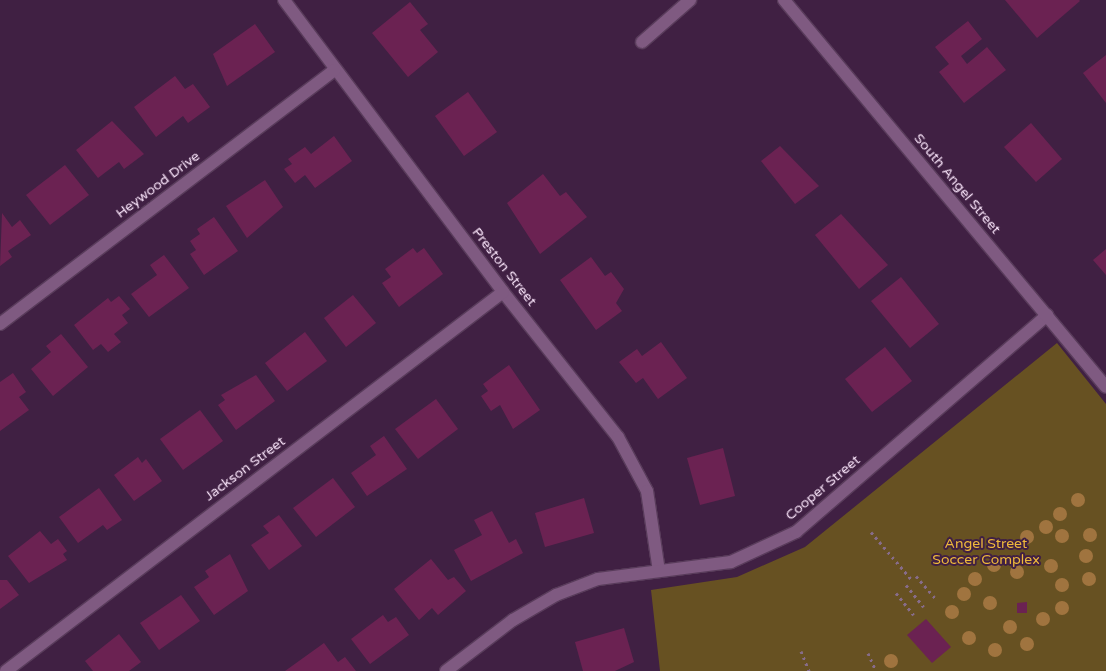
<!DOCTYPE html>
<html>
<head>
<meta charset="utf-8">
<style>
  body { margin:0 }
  #map { position:relative; width:1106px; height:671px; overflow:hidden; background:#402043; font-family:"Varela Round",sans-serif }
  div>[style] { position:absolute }
  [style*='--x'] { left:calc(var(--x)*1px); top:calc(var(--y)*1px); width:calc(var(--w)*1px); rotate:calc(var(--a)*1deg) }
  .green>* { inset:0; background:#675122 }
  .building>* { inset:0; background:#6b2252 }
  .path>* { height:3px; margin-top:-1.5px; transform-origin:0; background:repeating-linear-gradient(90deg,#876c8a 0 2.5px,transparent 0 6.5px) }
  .roads { filter:drop-shadow(1px 0 #593c5b) drop-shadow(-1px 0 #593c5b) drop-shadow(0 1px #593c5b) drop-shadow(0 -1px #593c5b) }
  .minor>* { height:12px; margin:-6px; padding:0 6px; transform-origin:6px; border-radius:6px; background:#7f5a81 }
  .tertiary>* { height:12px; margin:-6px; padding:0 6px; transform-origin:6px; border-radius:6px; background:#7f5a81 }
  .trees>* { width:14px; height:14px; margin:-7px; border-radius:50%; background:#a0743f }
  span { translate:-50% -50%; white-space:nowrap; text-align:center; line-height:1.15; -webkit-text-stroke:4px #402043; paint-order:stroke }
  .street-label { font-size:14px; color:#f9e4fa }
  .park-label { font-size:14px; color:#eeb83b }
</style>
</head>
<body>
<div id="map">
  <div class="green">
    <div style="clip-path:polygon(1057px 343px,1106px 404px,1106px 671px,660px 671px,651px 590px,737px 577px,805px 547px)"></div>
  </div>
  <div class="building">
    <div style="clip-path:polygon(1005px 0,1079px 0,1080px 1px,1037px 38px)"></div>
    <div style="clip-path:polygon(410px 2px,428px 24px,420px 30px,438px 52px,408px 77px,372px 33px)"></div>
    <div style="clip-path:polygon(968px 21px,982px 39px,961px 56px,967px 64px,987px 47px,1006px 70px,964px 103px,939px 72px,949px 64px,935px 47px)"></div>
    <div style="clip-path:polygon(255px 24px,275px 52px,227px 86px,213px 54px)"></div>
    <div style="clip-path:polygon(1106px 55px,1106px 103px,1083px 73px)"></div>
    <div style="clip-path:polygon(175px 76px,185px 89px,193px 84px,210px 107px,188px 123px,183px 116px,156px 137px,134px 107px)"></div>
    <div style="clip-path:polygon(468px 92px,497px 132px,464px 156px,435px 116px)"></div>
    <div style="clip-path:polygon(112px 121px,144px 154px,124px 169px,119px 162px,98px 178px,76px 150px)"></div>
    <div style="clip-path:polygon(1031px 123px,1062px 159px,1036px 182px,1004px 147px)"></div>
    <div style="clip-path:polygon(334px 136px,352px 161px,315px 188px,305px 175px,295px 183px,284px 169px,292px 164px,288px 159px,305px 147px,311px 154px)"></div>
    <div style="clip-path:polygon(780px 146px,819px 186px,795px 204px,761px 161px)"></div>
    <div style="clip-path:polygon(65px 165px,89px 195px,50px 225px,26px 195px)"></div>
    <div style="clip-path:polygon(543px 174px,560px 196px,566px 192px,587px 217px,540px 254px,507px 203px)"></div>
    <div style="clip-path:polygon(265px 180px,283px 207px,247px 238px,226px 206px)"></div>
    <div style="clip-path:polygon(2px 213px,12px 227px,20px 220px,31px 235px,8px 251px,12px 257px,0 266px)"></div>
    <div style="clip-path:polygon(841px 214px,888px 265px,859px 289px,815px 235px)"></div>
    <div style="clip-path:polygon(214px 217px,238px 251px,204px 275px,190px 254px,196px 250px,190px 241px,200px 234px,197px 229px)"></div>
    <div style="clip-path:polygon(413px 248px,417px 253px,424px 248px,443px 274px,399px 307px,382px 283px,391px 277px,385px 269px)"></div>
    <div style="clip-path:polygon(1106px 249px,1106px 275px,1093px 260px)"></div>
    <div style="clip-path:polygon(164px 255px,189px 288px,149px 317px,131px 294px,157px 275px,150px 265px)"></div>
    <div style="clip-path:polygon(591px 257px,605px 276px,611px 272px,624px 289px,616px 303px,622px 311px,596px 330px,560px 280px)"></div>
    <div style="clip-path:polygon(901px 277px,939px 324px,910px 348px,871px 301px)"></div>
    <div style="clip-path:polygon(353px 295px,376px 323px,346px 347px,324px 318px)"></div>
    <div style="clip-path:polygon(119px 296px,130px 309px,122px 315px,128px 323px,114px 334px,121px 342px,108px 352px,101px 344px,93px 350px,74px 325px,108px 298px,111px 302px)"></div>
    <div style="clip-path:polygon(305px 332px,327px 361px,287px 391px,265px 363px)"></div>
    <div style="clip-path:polygon(61px 334px,88px 367px,53px 396px,31px 369px,51px 352px,46px 346px)"></div>
    <div style="clip-path:polygon(661px 342px,687px 378px,658px 399px,643px 378px,636px 383px,619px 362px,637px 349px,642px 356px)"></div>
    <div style="clip-path:polygon(885px 347px,912px 381px,872px 412px,845px 379px)"></div>
    <div style="clip-path:polygon(509px 365px,540px 410px,513px 429px,500px 405px,491px 411px,481px 396px,488px 391px,483px 384px)"></div>
    <div style="clip-path:polygon(13px 373px,26px 392px,19px 397px,29px 410px,0 431px,0 382px)"></div>
    <div style="clip-path:polygon(256px 375px,275px 401px,236px 430px,218px 405px,225px 400px,221px 395px)"></div>
    <div style="clip-path:polygon(436px 399px,458px 429px,418px 459px,395px 429px)"></div>
    <div style="clip-path:polygon(200px 410px,223px 441px,183px 470px,160px 439px)"></div>
    <div style="clip-path:polygon(384px 436px,407px 469px,367px 496px,351px 473px,376px 455px,370px 446px)"></div>
    <div style="clip-path:polygon(723px 448px,735px 496px,700px 505px,687px 458px)"></div>
    <div style="clip-path:polygon(138px 457px,142px 463px,146px 459px,162px 481px,134px 501px,114px 475px)"></div>
    <div style="clip-path:polygon(333px 478px,355px 507px,316px 537px,293px 508px)"></div>
    <div style="clip-path:polygon(99px 488px,122px 520px,107px 530px,103px 525px,78px 543px,59px 517px)"></div>
    <div style="clip-path:polygon(584px 498px,594px 533px,545px 547px,535px 513px)"></div>
    <div style="clip-path:polygon(492px 511px,509px 543px,516px 539px,523px 553px,471px 581px,454px 550px,482px 535px,474px 520px)"></div>
    <div style="clip-path:polygon(279px 515px,302px 546px,269px 570px,251px 545px,269px 533px,263px 526px)"></div>
    <div style="clip-path:polygon(40px 531px,51px 544px,58px 539px,67px 551px,63px 554px,67px 560px,29px 583px,8px 556px)"></div>
    <div style="clip-path:polygon(230px 554px,248px 591px,214px 615px,194px 587px,209px 577px,205px 571px)"></div>
    <div style="clip-path:polygon(431px 559px,448px 580px,454px 577px,466px 591px,438px 615px,432px 608px,419px 620px,394px 589px)"></div>
    <div style="clip-path:polygon(0 580px,7px 580px,19px 595px,0 609px)"></div>
    <div style="clip-path:polygon(181px 595px,200px 621px,159px 650px,140px 623px)"></div>
    <div style="clip-path:polygon(1027px 602px,1027px 613px,1017px 613px,1017px 603px)"></div>
    <div style="clip-path:polygon(383px 615px,388px 622px,396px 617px,409px 635px,370px 664px,351px 639px)"></div>
    <div style="clip-path:polygon(926px 619px,951px 647px,932px 663px,907px 635px)"></div>
    <div style="clip-path:polygon(624px 628px,634px 662px,615px 671px,583px 671px,575px 642px)"></div>
    <div style="clip-path:polygon(119px 634px,141px 662px,129px 671px,93px 671px,85px 661px)"></div>
    <div style="clip-path:polygon(324px 643px,338px 662px,345px 657px,356px 671px,285px 671px)"></div>
  </div>
  <div class="path">
    <div style="--x:871;--y:532;--w:63;--a:49.5"></div>
    <div style="--x:916;--y:576;--w:29;--a:49"></div>
    <div style="--x:906;--y:585;--w:28;--a:51"></div>
    <div style="--x:896;--y:593;--w:28;--a:51"></div>
    <div style="--x:801;--y:651;--w:22;--a:68"></div>
    <div style="--x:868;--y:653;--w:20;--a:66"></div>
  </div>
  <div class="roads">
    <div class="minor">
      <div style="--x:284;--y:0;--w:365;--a:53.1"></div>
      <div style="--x:503;--y:292;--w:185;--a:51.6"></div>
      <div style="--x:618;--y:437;--w:61;--a:61.8"></div>
      <div style="--x:647;--y:491;--w:81;--a:81.5"></div>
      <div style="--x:642;--y:42;--w:64;--a:-41.2"></div>
      <div style="--x:0;--y:324;--w:420;--a:-37.2"></div>
      <div style="--x:6;--y:671;--w:625;--a:-37.33"></div>
      <div style="--x:446;--y:671;--w:84;--a:-37.3"></div>
      <div style="--x:513;--y:620;--w:50;--a:-30.2"></div>
      <div style="--x:556;--y:595;--w:45;--a:-20.9"></div>
      <div style="--x:598;--y:579;--w:134;--a:-7.3"></div>
      <div style="--x:731;--y:562;--w:72;--a:-24.8"></div>
      <div style="--x:796;--y:532;--w:332;--a:-40.8"></div>
    </div>
    <div class="tertiary">
      <div style="--x:784;--y:0;--w:503;--a:50.24"></div>
    </div>
  </div>
  <div class="trees">
    <div style="left:1078px;top:500px"></div>
    <div style="left:1060px;top:514px"></div>
    <div style="left:1046px;top:527px"></div>
    <div style="left:1090px;top:535px"></div>
    <div style="left:1062px;top:536px"></div>
    <div style="left:1027px;top:537px"></div>
    <div style="left:1086px;top:556px"></div>
    <div style="left:994px;top:565px"></div>
    <div style="left:1051px;top:566px"></div>
    <div style="left:1017px;top:572px"></div>
    <div style="left:975px;top:579px"></div>
    <div style="left:1089px;top:579px"></div>
    <div style="left:1062px;top:585px"></div>
    <div style="left:964px;top:594px"></div>
    <div style="left:990px;top:603px"></div>
    <div style="left:1062px;top:608px"></div>
    <div style="left:952px;top:612px"></div>
    <div style="left:1043px;top:619px"></div>
    <div style="left:1010px;top:627px"></div>
    <div style="left:969px;top:638px"></div>
    <div style="left:1027px;top:644px"></div>
    <div style="left:995px;top:650px"></div>
    <div style="left:891px;top:661px"></div>
  </div>
  <div class="street-label">
    <span style="left:957px;top:184px;rotate:50deg">South Angel Street</span>
    <span style="left:158px;top:185px;rotate:-37deg">Heywood Drive</span>
    <span style="left:504px;top:267px;rotate:52deg">Preston Street</span>
    <span style="left:245px;top:469px;rotate:-37deg">Jackson Street</span>
    <span style="left:823px;top:488px;rotate:-40deg">Cooper Street</span>
  </div>
  <div class="park-label">
    <span style="left:986px;top:552px">Angel Street<br>Soccer Complex</span>
  </div>
</div>
</body>
</html>
